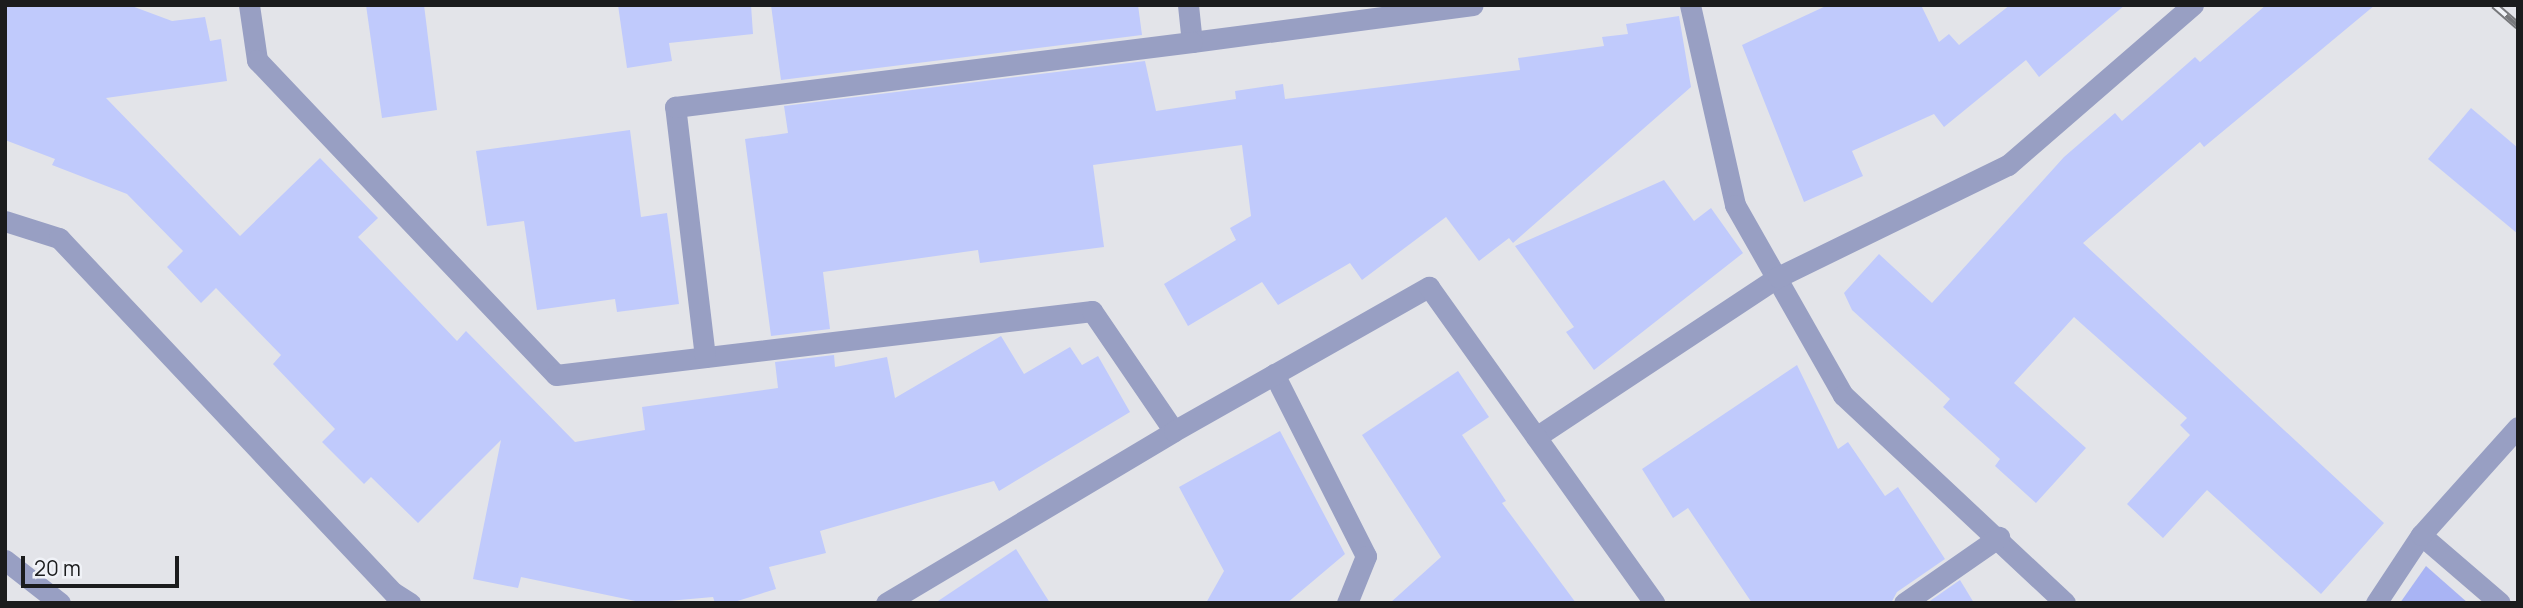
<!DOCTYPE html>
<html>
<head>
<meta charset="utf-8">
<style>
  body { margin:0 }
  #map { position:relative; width:2523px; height:608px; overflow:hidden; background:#e3e4e9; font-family:Manrope,sans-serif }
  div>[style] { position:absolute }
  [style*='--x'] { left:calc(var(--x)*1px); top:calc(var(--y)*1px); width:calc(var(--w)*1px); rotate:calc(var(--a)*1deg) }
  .green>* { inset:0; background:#a9b4f4 }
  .building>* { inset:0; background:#c0cafc }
  .street>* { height:21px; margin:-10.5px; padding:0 10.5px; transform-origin:10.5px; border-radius:10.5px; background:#989fc3 }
  .rail>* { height:8px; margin-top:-4px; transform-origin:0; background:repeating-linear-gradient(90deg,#f0f2f7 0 16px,#77787b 0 32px); box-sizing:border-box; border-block:2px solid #77787b }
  span { translate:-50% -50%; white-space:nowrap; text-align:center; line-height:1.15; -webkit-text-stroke:6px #f0f2f7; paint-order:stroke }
  .frame { position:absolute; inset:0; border:7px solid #1b1c1d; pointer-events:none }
  .scale { position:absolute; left:21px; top:556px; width:158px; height:32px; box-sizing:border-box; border:4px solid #1b1c1d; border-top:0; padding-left:9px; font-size:21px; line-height:24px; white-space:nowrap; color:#1b1c1d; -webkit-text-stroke:5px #f0f2f7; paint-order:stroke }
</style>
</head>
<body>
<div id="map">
  <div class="green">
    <div style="clip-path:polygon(2426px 566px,2468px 603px,2400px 603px)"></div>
  </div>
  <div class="building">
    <div style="clip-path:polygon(5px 5px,129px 5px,172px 21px,205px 17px,210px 41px,221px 39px,227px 81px,106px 98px,240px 236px,320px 158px,378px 218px,358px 237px,457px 341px,466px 331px,575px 442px,645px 430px,642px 407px,778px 388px,775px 362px,834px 355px,835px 367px,887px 357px,895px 398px,1001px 336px,1024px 374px,1070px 347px,1082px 365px,1098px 356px,1130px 412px,999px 491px,994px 481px,820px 531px,826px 553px,769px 567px,776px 589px,731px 603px,715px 603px,713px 597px,645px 603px,521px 577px,518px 588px,473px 579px,501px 440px,418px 523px,371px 477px,364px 484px,322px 442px,335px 429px,273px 364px,281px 355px,216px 288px,201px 303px,167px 267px,183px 251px,127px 194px,52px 165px,55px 159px,5px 140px)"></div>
    <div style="clip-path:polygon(366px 5px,424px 5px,437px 110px,382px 118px)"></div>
    <div style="clip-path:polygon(618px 5px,751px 5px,753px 34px,669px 43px,672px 61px,627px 68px)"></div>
    <div style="clip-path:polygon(771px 5px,1138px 5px,1142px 35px,781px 80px)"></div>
    <div style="clip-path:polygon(1828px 5px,1921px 5px,1939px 42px,1949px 34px,1959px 45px,2010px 5px,2125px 5px,2039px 77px,2026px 60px,1944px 127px,1934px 114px,1852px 151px,1863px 176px,1804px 202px,1742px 45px)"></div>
    <div style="clip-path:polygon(2266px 5px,2375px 5px,2204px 147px,2200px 142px,2083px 243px,2384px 523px,2321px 594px,2207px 490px,2163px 538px,2127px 504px,2190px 435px,2180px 425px,2187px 418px,2074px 317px,2014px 383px,2086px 448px,2036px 503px,1995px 466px,2000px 459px,1943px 407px,1950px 399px,1852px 310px,1844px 293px,1879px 254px,1932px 303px,2064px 157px,2115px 113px,2122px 121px,2195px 57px,2200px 62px)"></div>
    <div style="clip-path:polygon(1679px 16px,1691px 87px,1513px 243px,1509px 238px,1479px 261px,1446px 217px,1362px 280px,1350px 263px,1278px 305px,1262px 282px,1188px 326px,1164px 284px,1236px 240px,1230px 228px,1251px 216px,1242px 145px,1093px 165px,1104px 247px,980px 263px,978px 250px,823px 272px,830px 329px,771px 336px,745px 139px,788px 133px,784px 106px,1145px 61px,1156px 111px,1236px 99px,1235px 91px,1283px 84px,1285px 99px,1520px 70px,1518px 58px,1604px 46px,1602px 37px,1628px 34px,1626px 24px)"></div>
    <div style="clip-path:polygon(2471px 108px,2518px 148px,2518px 234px,2428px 159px)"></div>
    <div style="clip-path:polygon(630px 130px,641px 217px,667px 213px,679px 304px,617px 312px,615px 299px,537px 310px,524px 221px,487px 226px,476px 151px)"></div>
    <div style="clip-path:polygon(1664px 180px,1694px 221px,1711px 208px,1743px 253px,1594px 370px,1566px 332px,1574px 327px,1515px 246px)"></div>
    <div style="clip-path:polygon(1797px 365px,1838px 449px,1848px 442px,1885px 496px,1898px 487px,1945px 559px,1897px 592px,1891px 603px,1752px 603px,1688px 508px,1673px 518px,1642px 469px)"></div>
    <div style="clip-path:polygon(1458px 371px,1489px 417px,1462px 435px,1506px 501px,1502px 503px,1576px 603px,1390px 603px,1441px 557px,1362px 435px)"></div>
    <div style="clip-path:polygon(1280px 431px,1345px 554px,1287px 603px,1206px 603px,1224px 571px,1179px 487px)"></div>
    <div style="clip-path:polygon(1016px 549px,1050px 603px,935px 603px)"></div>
    <div style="clip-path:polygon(1960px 580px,1974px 603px,1927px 603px)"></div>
  </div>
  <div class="street">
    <div style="--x:249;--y:5;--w:56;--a:81.7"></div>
    <div style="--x:257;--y:60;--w:434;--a:46.5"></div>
    <div style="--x:556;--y:375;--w:540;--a:-6.81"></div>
    <div style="--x:1092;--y:311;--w:145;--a:55.7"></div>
    <div style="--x:1188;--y:5;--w:37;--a:84"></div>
    <div style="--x:1192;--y:42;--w:283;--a:-7.5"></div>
    <div style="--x:1690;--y:5;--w:205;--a:77.3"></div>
    <div style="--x:1735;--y:205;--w:219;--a:60.4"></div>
    <div style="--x:1843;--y:395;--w:304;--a:43.1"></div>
    <div style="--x:5;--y:221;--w:57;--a:17.5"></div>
    <div style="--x:59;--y:238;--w:488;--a:46.7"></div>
    <div style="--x:394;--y:593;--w:19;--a:32"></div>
    <div style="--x:705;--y:357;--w:252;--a:-96.8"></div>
    <div style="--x:675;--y:107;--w:521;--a:-7.17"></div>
    <div style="--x:1274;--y:374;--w:204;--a:63.2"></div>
    <div style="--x:1366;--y:556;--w:51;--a:112"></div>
    <div style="--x:1536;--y:437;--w:290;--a:-33.5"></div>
    <div style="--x:1778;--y:277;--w:256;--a:-26"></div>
    <div style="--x:2008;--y:165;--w:245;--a:-40.9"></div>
    <div style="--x:2421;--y:535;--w:104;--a:40.7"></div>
    <div style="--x:5;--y:560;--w:70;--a:38"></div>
    <div style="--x:886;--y:603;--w:335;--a:-30.8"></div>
    <div style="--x:1174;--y:431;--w:293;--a:-29.5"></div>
    <div style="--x:1429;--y:287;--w:388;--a:54.5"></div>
    <div style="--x:1904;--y:603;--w:116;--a:-34.8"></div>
    <div style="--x:2376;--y:603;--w:82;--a:-56.5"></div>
    <div style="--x:2421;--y:535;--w:145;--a:-48.1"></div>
  </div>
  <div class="rail">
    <div style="--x:2494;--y:5;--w:32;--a:41"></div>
  </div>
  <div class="frame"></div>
  <div class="scale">20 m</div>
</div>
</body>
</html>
